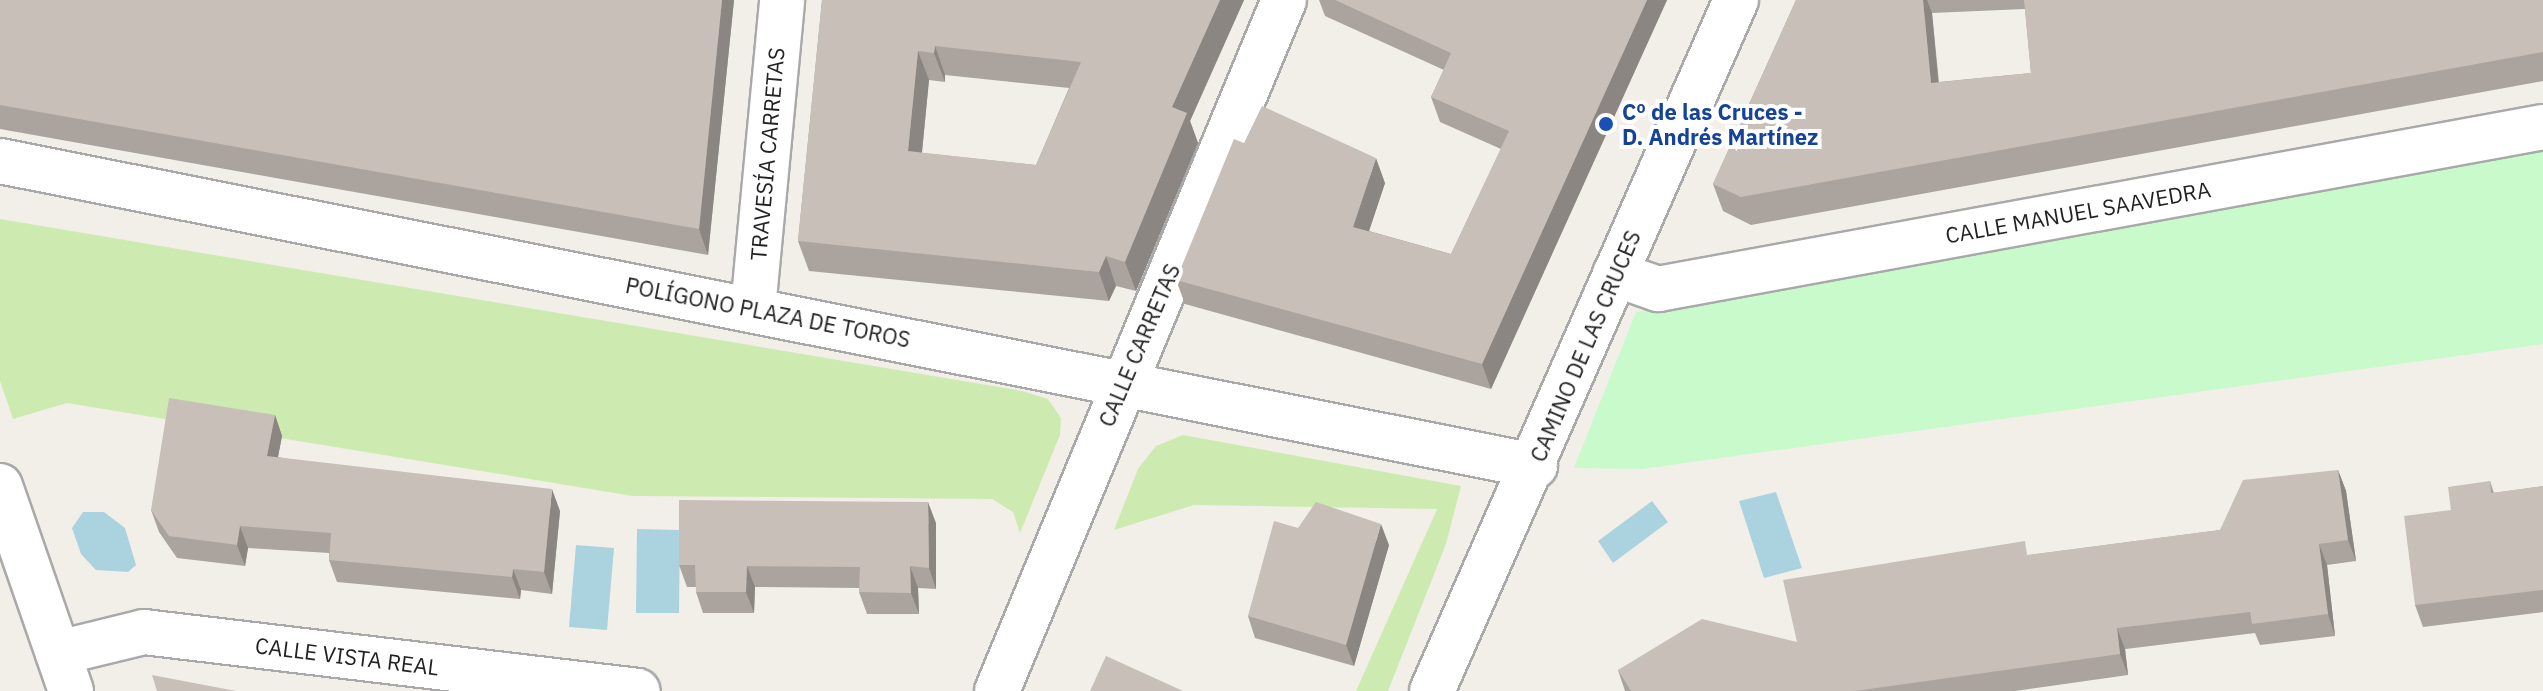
<!DOCTYPE html>
<html>
<head>
<meta charset="utf-8">
<style>
  body { margin:0 }
  #map { position:relative; width:2543px; height:691px; overflow:hidden; background:#f2efe9; font-family:"IBM Plex Sans",sans-serif }
  div>[style] { position:absolute }
  [style*='--x'] { left:calc(var(--x)*1px); top:calc(var(--y)*1px); width:calc(var(--w)*1px); rotate:calc(var(--a)*1deg) }
  .grass>* { inset:0; background:#cdebb0 }
  .park>* { inset:0; background:#c8facc }
  .water>* { inset:0; background:#aad3df }
  .roads { filter:drop-shadow(2px 0 #a9a9a9) drop-shadow(-2px 0 #a9a9a9) drop-shadow(0 2px #a9a9a9) drop-shadow(0 -2px #a9a9a9) }
  .minor>* { height:44px; margin:-22px; padding:0 22px; transform-origin:22px; border-radius:22px; background:#fff }
  .wall>* { inset:0; background:#aba49e }
  .shaded-wall>* { inset:0; background:#8b8681 }
  .building>* { inset:0; background:#c7bfb8 }
  .dots>* { width:22px; height:22px; translate:-50% -50%; box-sizing:border-box; border:4px solid #fff; border-radius:50% }
  span { translate:-50% -50%; white-space:nowrap; text-align:center; line-height:1.15; -webkit-text-stroke:8px #fff; paint-order:stroke }
  .transit-label { font-size:22px; color:#164399; font-weight:700 }
  .left { translate:0 -50%; text-align:left }
  .street-label { font-size:22px; color:#222 }
</style>
</head>
<body>
<div id="map">
  <div class="grass">
    <div style="clip-path:polygon(0 219px,1022px 391px,1048px 399px,1061px 418px,1060px 435px,1020px 533px,1013px 512px,992px 499px,633px 496px,67px 403px,13px 419px,0 381px)"></div>
    <div style="clip-path:polygon(1183px 435px,1461px 486px,1446px 544px,1388px 691px,1356px 691px,1437px 509px,1194px 505px,1114px 530px,1138px 469px,1156px 446px)"></div>
  </div>
  <div class="park">
    <div style="clip-path:polygon(2543px 149px,2543px 344px,1642px 469px,1574px 468px,1636px 312px)"></div>
  </div>
  <div class="water">
    <div style="clip-path:polygon(1776px 492px,1802px 568px,1764px 578px,1739px 501px)"></div>
    <div style="clip-path:polygon(1652px 501px,1668px 522px,1613px 563px,1598px 541px)"></div>
    <div style="clip-path:polygon(83px 512px,104px 512px,125px 528px,136px 565px,128px 572px,96px 570px,81px 554px,72px 528px)"></div>
    <div style="clip-path:polygon(637px 529px,680px 530px,679px 613px,636px 613px)"></div>
    <div style="clip-path:polygon(576px 545px,614px 548px,607px 630px,569px 627px)"></div>
  </div>
  <div class="roads">
    <div class="minor">
      <div style="--x:0;--y:161;--w:1565;--a:11.24"></div>
      <div style="--x:1615;--y:274;--w:46;--a:19.2"></div>
      <div style="--x:1658;--y:289;--w:900;--a:-10.37"></div>
      <div style="--x:753;--y:309;--w:310;--a:-84.6"></div>
      <div style="--x:0;--y:486;--w:217;--a:70.9"></div>
      <div style="--x:58;--y:653;--w:89;--a:-13.7"></div>
      <div style="--x:144;--y:632;--w:497;--a:6.8"></div>
      <div style="--x:997;--y:691;--w:748;--a:-67.44"></div>
      <div style="--x:1432;--y:691;--w:755;--a:-66.25"></div>
    </div>
  </div>
  <div class="wall">
    <div style="clip-path:polygon(0 0,734px 0,708px 255px,0 129px)"></div>
    <div style="clip-path:polygon(evenodd,822px 0,1244px 0,1190px 121px,1198px 143px,1136px 291px,1116px 286px,1109px 301px,809px 271px,798px 241px,822px 0,945px 75px,1069px 88px,1036px 165px,922px 153px,929px 80px,945px 82px,945px 75px)"></div>
    <div style="clip-path:polygon(1319px 0,1667px 0,1491px 389px,1185px 304px,1176px 280px,1244px 143px,1385px 183px,1369px 231px,1451px 254px,1501px 149px,1440px 122px,1431px 97px,1444px 70px,1325px 16px)"></div>
    <div style="clip-path:polygon(evenodd,1796px 0,2543px 0,2543px 81px,1751px 225px,1723px 211px,1713px 184px,1796px 0,2025px 9px,2031px 73px,1939px 82px,1932px 13px,2025px 9px)"></div>
    <div style="clip-path:polygon(275px 415px,282px 436px,278px 457px,560px 511px,552px 594px,521px 590px,520px 599px,337px 582px,329px 560px,329px 553px,248px 548px,245px 566px,177px 558px,159px 532px,151px 510px)"></div>
    <div style="clip-path:polygon(2338px 470px,2346px 491px,2356px 561px,2327px 565px,2335px 636px,2260px 645px,2255px 633px,2125px 649px,2128px 675px,2015px 691px,1625px 691px,1618px 670px,1797px 642px,2030px 555px,2220px 530px)"></div>
    <div style="clip-path:polygon(2490px 481px,2494px 493px,2543px 486px,2543px 612px,2423px 627px,2415px 605px)"></div>
    <div style="clip-path:polygon(936px 523px,936px 589px,918px 588px,919px 614px,867px 614px,859px 592px,859px 588px,755px 587px,754px 613px,703px 613px,696px 592px,696px 587px,687px 587px,679px 565px)"></div>
    <div style="clip-path:polygon(1298px 528px,1389px 545px,1354px 666px,1255px 638px,1248px 616px)"></div>
  </div>
  <div class="shaded-wall">
    <div style="clip-path:polygon(722px 0,734px 0,708px 255px,699px 229px)"></div>
    <div style="clip-path:polygon(1220px 0,1244px 0,1190px 121px,1198px 143px,1136px 291px,1125px 262px,1172px 107px)"></div>
    <div style="clip-path:polygon(1647px 0,1667px 0,1491px 389px,1482px 364px)"></div>
    <div style="clip-path:polygon(1923px 0,1927px 0,1932px 13px,1941px 111px,1931px 83px)"></div>
    <div style="clip-path:polygon(935px 46px,945px 75px,945px 82px,934px 53px)"></div>
    <div style="clip-path:polygon(918px 51px,929px 80px,919px 181px,908px 151px)"></div>
    <div style="clip-path:polygon(1376px 158px,1385px 183px,1362px 252px,1353px 227px)"></div>
    <div style="clip-path:polygon(1106px 256px,1116px 286px,1109px 301px,1099px 272px)"></div>
    <div style="clip-path:polygon(275px 415px,282px 436px,274px 477px,267px 456px)"></div>
    <div style="clip-path:polygon(2338px 470px,2346px 491px,2356px 561px,2348px 540px)"></div>
    <div style="clip-path:polygon(552px 489px,560px 511px,552px 594px,544px 572px)"></div>
    <div style="clip-path:polygon(928px 502px,936px 523px,936px 589px,929px 568px)"></div>
    <div style="clip-path:polygon(1381px 524px,1389px 545px,1354px 666px,1346px 645px)"></div>
    <div style="clip-path:polygon(240px 526px,248px 548px,245px 566px,237px 545px)"></div>
    <div style="clip-path:polygon(2319px 544px,2327px 565px,2335px 636px,2328px 614px)"></div>
    <div style="clip-path:polygon(747px 566px,755px 587px,754px 613px,746px 592px)"></div>
    <div style="clip-path:polygon(910px 566px,918px 588px,919px 614px,911px 593px)"></div>
    <div style="clip-path:polygon(513px 569px,521px 590px,520px 599px,512px 577px)"></div>
    <div style="clip-path:polygon(2117px 628px,2125px 649px,2128px 675px,2120px 654px)"></div>
  </div>
  <div class="building">
    <div style="clip-path:polygon(0 0,722px 0,699px 229px,0 105px)"></div>
    <div style="clip-path:polygon(evenodd,822px 0,1220px 0,1172px 107px,1187px 113px,1125px 262px,1106px 256px,1099px 272px,798px 241px,822px 0,935px 46px,1081px 62px,1036px 165px,908px 151px,918px 51px,934px 53px,935px 46px)"></div>
    <div style="clip-path:polygon(1335px 0,1647px 0,1482px 364px,1176px 280px,1234px 139px,1244px 143px,1262px 106px,1376px 158px,1353px 227px,1451px 254px,1509px 131px,1431px 97px,1451px 53px)"></div>
    <div style="clip-path:polygon(1796px 0,1923px 0,1931px 83px,2031px 73px,2024px 0,2543px 0,2543px 52px,1741px 197px,1713px 184px)"></div>
    <div style="clip-path:polygon(169px 398px,275px 415px,267px 456px,552px 489px,544px 572px,513px 569px,512px 577px,329px 560px,331px 533px,240px 526px,237px 545px,169px 536px,151px 510px)"></div>
    <div style="clip-path:polygon(2338px 470px,2348px 540px,2319px 544px,2328px 614px,2252px 624px,2250px 612px,2117px 628px,2120px 654px,1855px 691px,1631px 691px,1618px 670px,1702px 619px,1797px 642px,1783px 580px,2025px 541px,2027px 555px,2220px 530px,2243px 480px)"></div>
    <div style="clip-path:polygon(2490px 481px,2491px 493px,2543px 486px,2543px 590px,2415px 605px,2404px 516px,2451px 510px,2448px 487px)"></div>
    <div style="clip-path:polygon(679px 500px,928px 502px,929px 568px,910px 566px,911px 593px,859px 592px,860px 567px,747px 566px,746px 592px,696px 592px,695px 565px,679px 565px)"></div>
    <div style="clip-path:polygon(1316px 502px,1381px 524px,1346px 645px,1248px 616px,1274px 521px,1298px 528px)"></div>
    <div style="clip-path:polygon(1106px 656px,1183px 691px,1090px 691px)"></div>
    <div style="clip-path:polygon(152px 675px,236px 691px,157px 691px)"></div>
  </div>
  <div class="dots">
    <div style="left:1606px;top:124px;background:#1a4fb4"></div>
  </div>
  <div class="transit-label">
    <span class="left" style="left:1622px;top:124px">Cº de las Cruces -<br>D. Andrés Martínez</span>
  </div>
  <div class="street-label">
    <span style="left:767px;top:154px;rotate:-85deg">TRAVESÍA CARRETAS</span>
    <span style="left:2078px;top:212px;rotate:-10deg">CALLE MANUEL SAAVEDRA</span>
    <span style="left:768px;top:312px;rotate:11deg">POLÍGONO PLAZA DE TOROS</span>
    <span style="left:1139px;top:345px;rotate:-67deg">CALLE CARRETAS</span>
    <span style="left:1585px;top:346px;rotate:-67deg">CAMINO DE LAS CRUCES</span>
    <span style="left:347px;top:656px;rotate:7deg">CALLE VISTA REAL</span>
  </div>
</div>
</body>
</html>
